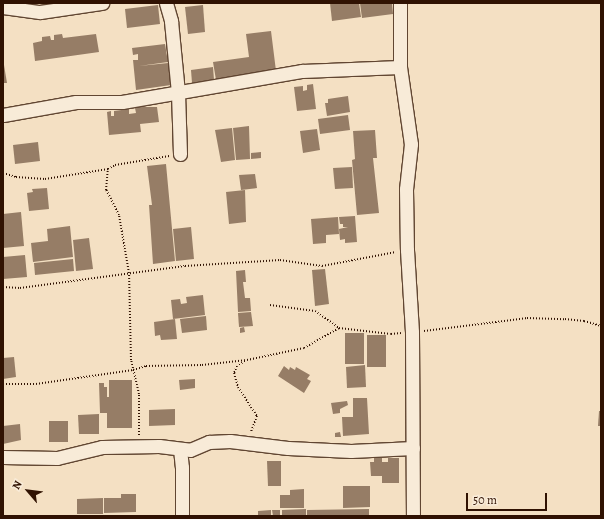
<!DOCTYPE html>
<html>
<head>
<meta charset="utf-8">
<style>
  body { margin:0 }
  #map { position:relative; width:604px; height:519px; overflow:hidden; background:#f4e0c3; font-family:Alegreya,serif }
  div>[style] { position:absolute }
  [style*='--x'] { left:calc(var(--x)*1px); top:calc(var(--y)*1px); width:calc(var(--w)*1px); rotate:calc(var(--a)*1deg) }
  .building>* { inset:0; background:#967d66 }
  .path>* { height:2px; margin-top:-1px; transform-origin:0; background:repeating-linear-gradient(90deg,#301202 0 1px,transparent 0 3px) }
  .roads { filter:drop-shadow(1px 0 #614632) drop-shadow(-1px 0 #614632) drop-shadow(0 1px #614632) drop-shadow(0 -1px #614632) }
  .minor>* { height:13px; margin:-6.5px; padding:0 6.5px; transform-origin:6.5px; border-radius:6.5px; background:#f8ebd8 }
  span { translate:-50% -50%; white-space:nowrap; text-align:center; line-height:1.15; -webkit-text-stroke:4px #f8ebd8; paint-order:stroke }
  .frame { position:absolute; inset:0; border:4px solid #301202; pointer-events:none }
  .north { position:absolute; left:8px; top:471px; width:40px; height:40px; -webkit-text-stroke:3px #f8ebd8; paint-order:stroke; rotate:298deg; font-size:11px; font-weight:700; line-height:16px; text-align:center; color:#301202 }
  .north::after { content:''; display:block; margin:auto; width:14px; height:18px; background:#301202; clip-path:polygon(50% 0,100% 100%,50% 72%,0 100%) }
  .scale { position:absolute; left:466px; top:493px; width:81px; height:18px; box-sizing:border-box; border:2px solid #301202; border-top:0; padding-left:5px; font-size:12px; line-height:14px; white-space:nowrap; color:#301202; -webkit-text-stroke:3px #f8ebd8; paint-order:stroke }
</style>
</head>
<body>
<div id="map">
  <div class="building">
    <div style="clip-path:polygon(330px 3px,359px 3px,361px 17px,332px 21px)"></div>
    <div style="clip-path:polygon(360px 3px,392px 3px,393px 14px,362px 18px)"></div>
    <div style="clip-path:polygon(158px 5px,160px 24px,127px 28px,125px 9px)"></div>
    <div style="clip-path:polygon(203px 5px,205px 32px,188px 34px,185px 7px)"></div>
    <div style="clip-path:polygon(271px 31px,276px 71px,216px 80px,213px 62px,249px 57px,246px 34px)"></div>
    <div style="clip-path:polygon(62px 34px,63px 38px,96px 34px,99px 52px,35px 61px,33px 43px,42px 41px,42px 37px,50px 36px,51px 40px,54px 40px,54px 35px)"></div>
    <div style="clip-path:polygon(165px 44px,168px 62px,139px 66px,168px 63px,171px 85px,136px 90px,133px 60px,138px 60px,138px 54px,133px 55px,132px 48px)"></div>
    <div style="clip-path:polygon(3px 65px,4px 65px,7px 83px,3px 83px)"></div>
    <div style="clip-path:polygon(213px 67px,214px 80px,192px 83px,191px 70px)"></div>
    <div style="clip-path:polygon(313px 84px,316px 109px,297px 111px,294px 87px,303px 86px,303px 91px,307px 90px,307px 85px)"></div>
    <div style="clip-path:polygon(348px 96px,350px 112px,327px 116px,325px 103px,328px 103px,328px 99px)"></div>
    <div style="clip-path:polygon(139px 107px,157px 107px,159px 122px,140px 124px,141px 132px,109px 135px,107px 112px,111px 111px,111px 116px,114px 116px,114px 111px,129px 109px,129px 114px,136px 113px,135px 108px)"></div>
    <div style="clip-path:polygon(348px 115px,350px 130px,320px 134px,318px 119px)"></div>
    <div style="clip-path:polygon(249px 126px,250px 159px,236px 160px,233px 128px)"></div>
    <div style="clip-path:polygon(232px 128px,235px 160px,221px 162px,215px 130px)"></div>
    <div style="clip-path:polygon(317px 129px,320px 150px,303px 153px,300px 131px)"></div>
    <div style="clip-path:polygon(375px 130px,377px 158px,373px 158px,379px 213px,357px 215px,352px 160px,355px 159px,353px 131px)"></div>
    <div style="clip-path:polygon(38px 142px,40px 161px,15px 164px,13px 145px)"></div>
    <div style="clip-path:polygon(261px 152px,261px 158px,251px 159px,251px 153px)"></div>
    <div style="clip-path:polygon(166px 164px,175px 261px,153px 264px,149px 205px,152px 205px,147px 166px)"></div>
    <div style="clip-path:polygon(352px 167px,353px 188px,335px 189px,333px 168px)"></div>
    <div style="clip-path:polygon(255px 174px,257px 188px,241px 190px,239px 175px)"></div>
    <div style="clip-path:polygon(47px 188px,49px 209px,29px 211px,27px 193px,33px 192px,32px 189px)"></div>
    <div style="clip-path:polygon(245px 190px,246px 222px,229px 224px,226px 192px)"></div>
    <div style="clip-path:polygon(21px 212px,24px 246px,3px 248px,3px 214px)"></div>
    <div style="clip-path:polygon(355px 216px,357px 242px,345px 243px,345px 239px,340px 240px,339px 229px,348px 227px,343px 227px,343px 224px,340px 224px,339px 217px)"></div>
    <div style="clip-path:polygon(338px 217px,339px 234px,326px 235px,326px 243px,313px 244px,311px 219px)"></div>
    <div style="clip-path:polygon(70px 226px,73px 257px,33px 262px,31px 243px,48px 241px,47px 229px)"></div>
    <div style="clip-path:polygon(191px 227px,194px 259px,176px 261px,173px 229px)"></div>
    <div style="clip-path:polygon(89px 238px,93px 269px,76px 271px,73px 240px)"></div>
    <div style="clip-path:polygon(25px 255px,27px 277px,3px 279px,3px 257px)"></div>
    <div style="clip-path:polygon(73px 259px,74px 271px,35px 275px,34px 263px)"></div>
    <div style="clip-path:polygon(325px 269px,329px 304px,315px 306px,312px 270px)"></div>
    <div style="clip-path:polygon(245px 270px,246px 282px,243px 282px,245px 298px,250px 298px,251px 311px,238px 312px,236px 271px)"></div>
    <div style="clip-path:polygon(203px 295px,205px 315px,173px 319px,171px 300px,180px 299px,181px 304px,187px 303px,186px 297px)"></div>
    <div style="clip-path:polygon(251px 312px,253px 326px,239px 327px,238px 313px)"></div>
    <div style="clip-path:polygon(206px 316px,207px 330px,182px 333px,180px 319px)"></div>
    <div style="clip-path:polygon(175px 319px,177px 339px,161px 340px,160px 335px,155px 336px,154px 322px)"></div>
    <div style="clip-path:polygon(244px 327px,245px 332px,240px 333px,240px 328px)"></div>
    <div style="clip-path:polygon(345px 333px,364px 333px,364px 364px,345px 364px)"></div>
    <div style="clip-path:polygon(367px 335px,386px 335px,386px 367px,367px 367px)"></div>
    <div style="clip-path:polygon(14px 357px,16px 377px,3px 379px,3px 358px)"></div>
    <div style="clip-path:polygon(365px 365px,366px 387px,347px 388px,346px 367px)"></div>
    <div style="clip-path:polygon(284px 366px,289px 370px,290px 367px,295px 370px,296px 367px,310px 375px,307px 379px,311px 381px,304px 393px,278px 376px)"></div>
    <div style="clip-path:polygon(195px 379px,195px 388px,180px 390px,179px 380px)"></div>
    <div style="clip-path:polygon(109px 380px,132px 380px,132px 428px,107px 428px,107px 413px,100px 413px,99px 383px,104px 383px,104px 387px,107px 387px,107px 397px,109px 397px)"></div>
    <div style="clip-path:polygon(353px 398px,367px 398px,369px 434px,343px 436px,342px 417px,353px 417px)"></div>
    <div style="clip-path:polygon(347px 401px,348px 405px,340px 409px,340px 413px,333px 414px,331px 403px)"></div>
    <div style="clip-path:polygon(175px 409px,175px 425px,149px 426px,149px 410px)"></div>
    <div style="clip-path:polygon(599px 411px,601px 411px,601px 426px,598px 426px)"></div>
    <div style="clip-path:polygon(99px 414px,99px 434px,79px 434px,78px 415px)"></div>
    <div style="clip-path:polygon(49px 421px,68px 421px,68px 442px,49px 442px)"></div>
    <div style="clip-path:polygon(20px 424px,21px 440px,3px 444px,3px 426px)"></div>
    <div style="clip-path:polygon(340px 432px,341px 437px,335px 437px,335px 433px)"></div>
    <div style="clip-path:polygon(374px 458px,382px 458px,382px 462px,388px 462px,388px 458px,399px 458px,399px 483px,382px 483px,382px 476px,371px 476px,370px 462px,374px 462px)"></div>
    <div style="clip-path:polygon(267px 461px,281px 461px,281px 486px,268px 486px)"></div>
    <div style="clip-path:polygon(343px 486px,370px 486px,370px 507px,343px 508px)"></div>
    <div style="clip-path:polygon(304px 489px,304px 508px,280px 508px,280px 495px,290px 495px,290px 490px)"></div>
    <div style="clip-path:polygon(121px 494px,136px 494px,136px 512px,104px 513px,104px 498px,121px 498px)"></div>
    <div style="clip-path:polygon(103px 498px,103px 514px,77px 514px,77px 499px)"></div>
    <div style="clip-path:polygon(306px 509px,306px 516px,282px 516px,282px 510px)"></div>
    <div style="clip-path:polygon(369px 509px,369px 516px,307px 516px,307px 510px)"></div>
    <div style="clip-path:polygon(271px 510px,271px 516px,258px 516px,258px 511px)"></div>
    <div style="clip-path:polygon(272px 510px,280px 510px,280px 516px,273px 516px)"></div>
  </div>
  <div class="path">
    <div style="--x:3;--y:173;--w:14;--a:17"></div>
    <div style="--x:16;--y:177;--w:29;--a:4"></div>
    <div style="--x:45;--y:179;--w:64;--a:-9"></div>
    <div style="--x:3;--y:287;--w:17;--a:3"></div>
    <div style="--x:20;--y:288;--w:166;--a:-7.6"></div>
    <div style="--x:185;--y:266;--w:95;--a:-3.6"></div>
    <div style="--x:280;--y:260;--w:42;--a:8.1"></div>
    <div style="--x:322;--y:266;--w:75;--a:-10.7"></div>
    <div style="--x:270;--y:305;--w:45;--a:7.6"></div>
    <div style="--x:315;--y:311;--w:29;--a:35"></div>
    <div style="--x:339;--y:328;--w:52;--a:6.6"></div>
    <div style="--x:391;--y:334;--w:10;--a:-6"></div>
    <div style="--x:424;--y:331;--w:104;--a:-7.2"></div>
    <div style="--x:527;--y:318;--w:38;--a:2"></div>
    <div style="--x:565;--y:319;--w:19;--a:6"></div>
    <div style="--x:584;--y:321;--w:18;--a:16"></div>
    <div style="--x:245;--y:361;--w:9;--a:148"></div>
    <div style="--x:237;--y:366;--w:8;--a:113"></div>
    <div style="--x:234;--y:373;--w:15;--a:74"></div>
    <div style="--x:238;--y:387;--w:35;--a:57"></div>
    <div style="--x:257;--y:416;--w:17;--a:111"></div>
    <div style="--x:3;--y:384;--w:33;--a:0"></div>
    <div style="--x:36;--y:384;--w:98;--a:-8.2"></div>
    <div style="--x:133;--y:370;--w:14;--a:-17"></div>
    <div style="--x:146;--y:366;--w:56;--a:-1"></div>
    <div style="--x:202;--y:365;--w:45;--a:-6.3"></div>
    <div style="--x:247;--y:360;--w:58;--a:-11.9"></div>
    <div style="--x:304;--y:348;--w:40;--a:-29.7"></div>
    <div style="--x:139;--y:435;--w:41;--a:-90"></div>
    <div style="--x:139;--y:394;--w:35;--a:-103"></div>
    <div style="--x:131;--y:360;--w:87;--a:-91.3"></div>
    <div style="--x:129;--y:273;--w:59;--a:-99.8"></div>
    <div style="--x:119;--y:215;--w:28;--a:-117"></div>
    <div style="--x:106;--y:190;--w:21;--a:-85"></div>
    <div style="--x:108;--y:169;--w:8;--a:-30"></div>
    <div style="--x:115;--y:165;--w:55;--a:-9.5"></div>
  </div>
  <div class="roads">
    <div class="minor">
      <div style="--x:166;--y:3;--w:19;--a:74"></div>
      <div style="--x:171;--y:21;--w:72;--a:84.4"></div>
      <div style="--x:178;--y:93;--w:61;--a:88.1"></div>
      <div style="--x:400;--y:3;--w:64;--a:90"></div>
      <div style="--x:400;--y:67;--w:78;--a:81.9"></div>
      <div style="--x:411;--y:144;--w:45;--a:96.3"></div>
      <div style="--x:406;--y:189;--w:61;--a:89.1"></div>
      <div style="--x:407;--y:250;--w:82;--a:86.5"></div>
      <div style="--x:412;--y:332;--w:184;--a:89.7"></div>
      <div style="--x:3;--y:7;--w:37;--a:8"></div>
      <div style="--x:40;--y:12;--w:63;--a:-8.3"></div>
      <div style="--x:3;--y:115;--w:74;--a:-10.1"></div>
      <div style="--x:76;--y:102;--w:46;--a:0"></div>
      <div style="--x:122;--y:102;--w:183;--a:-9.8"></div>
      <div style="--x:302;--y:71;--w:98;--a:-2.3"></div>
      <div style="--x:180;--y:449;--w:18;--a:84"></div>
      <div style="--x:182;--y:467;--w:49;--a:90"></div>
      <div style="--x:3;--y:457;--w:54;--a:1.1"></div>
      <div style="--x:57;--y:458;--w:46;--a:-13.7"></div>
      <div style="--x:102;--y:447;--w:57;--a:-1"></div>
      <div style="--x:159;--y:446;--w:31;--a:7"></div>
      <div style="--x:190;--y:450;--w:21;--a:-23"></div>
      <div style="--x:209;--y:442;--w:21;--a:-3"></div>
      <div style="--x:230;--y:441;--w:58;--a:6.9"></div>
      <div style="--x:288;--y:448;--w:63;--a:2.7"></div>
      <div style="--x:351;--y:451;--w:62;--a:-2.8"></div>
    </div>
  </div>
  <div class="frame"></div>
  <div class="north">N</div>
  <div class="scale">50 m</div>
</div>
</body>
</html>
